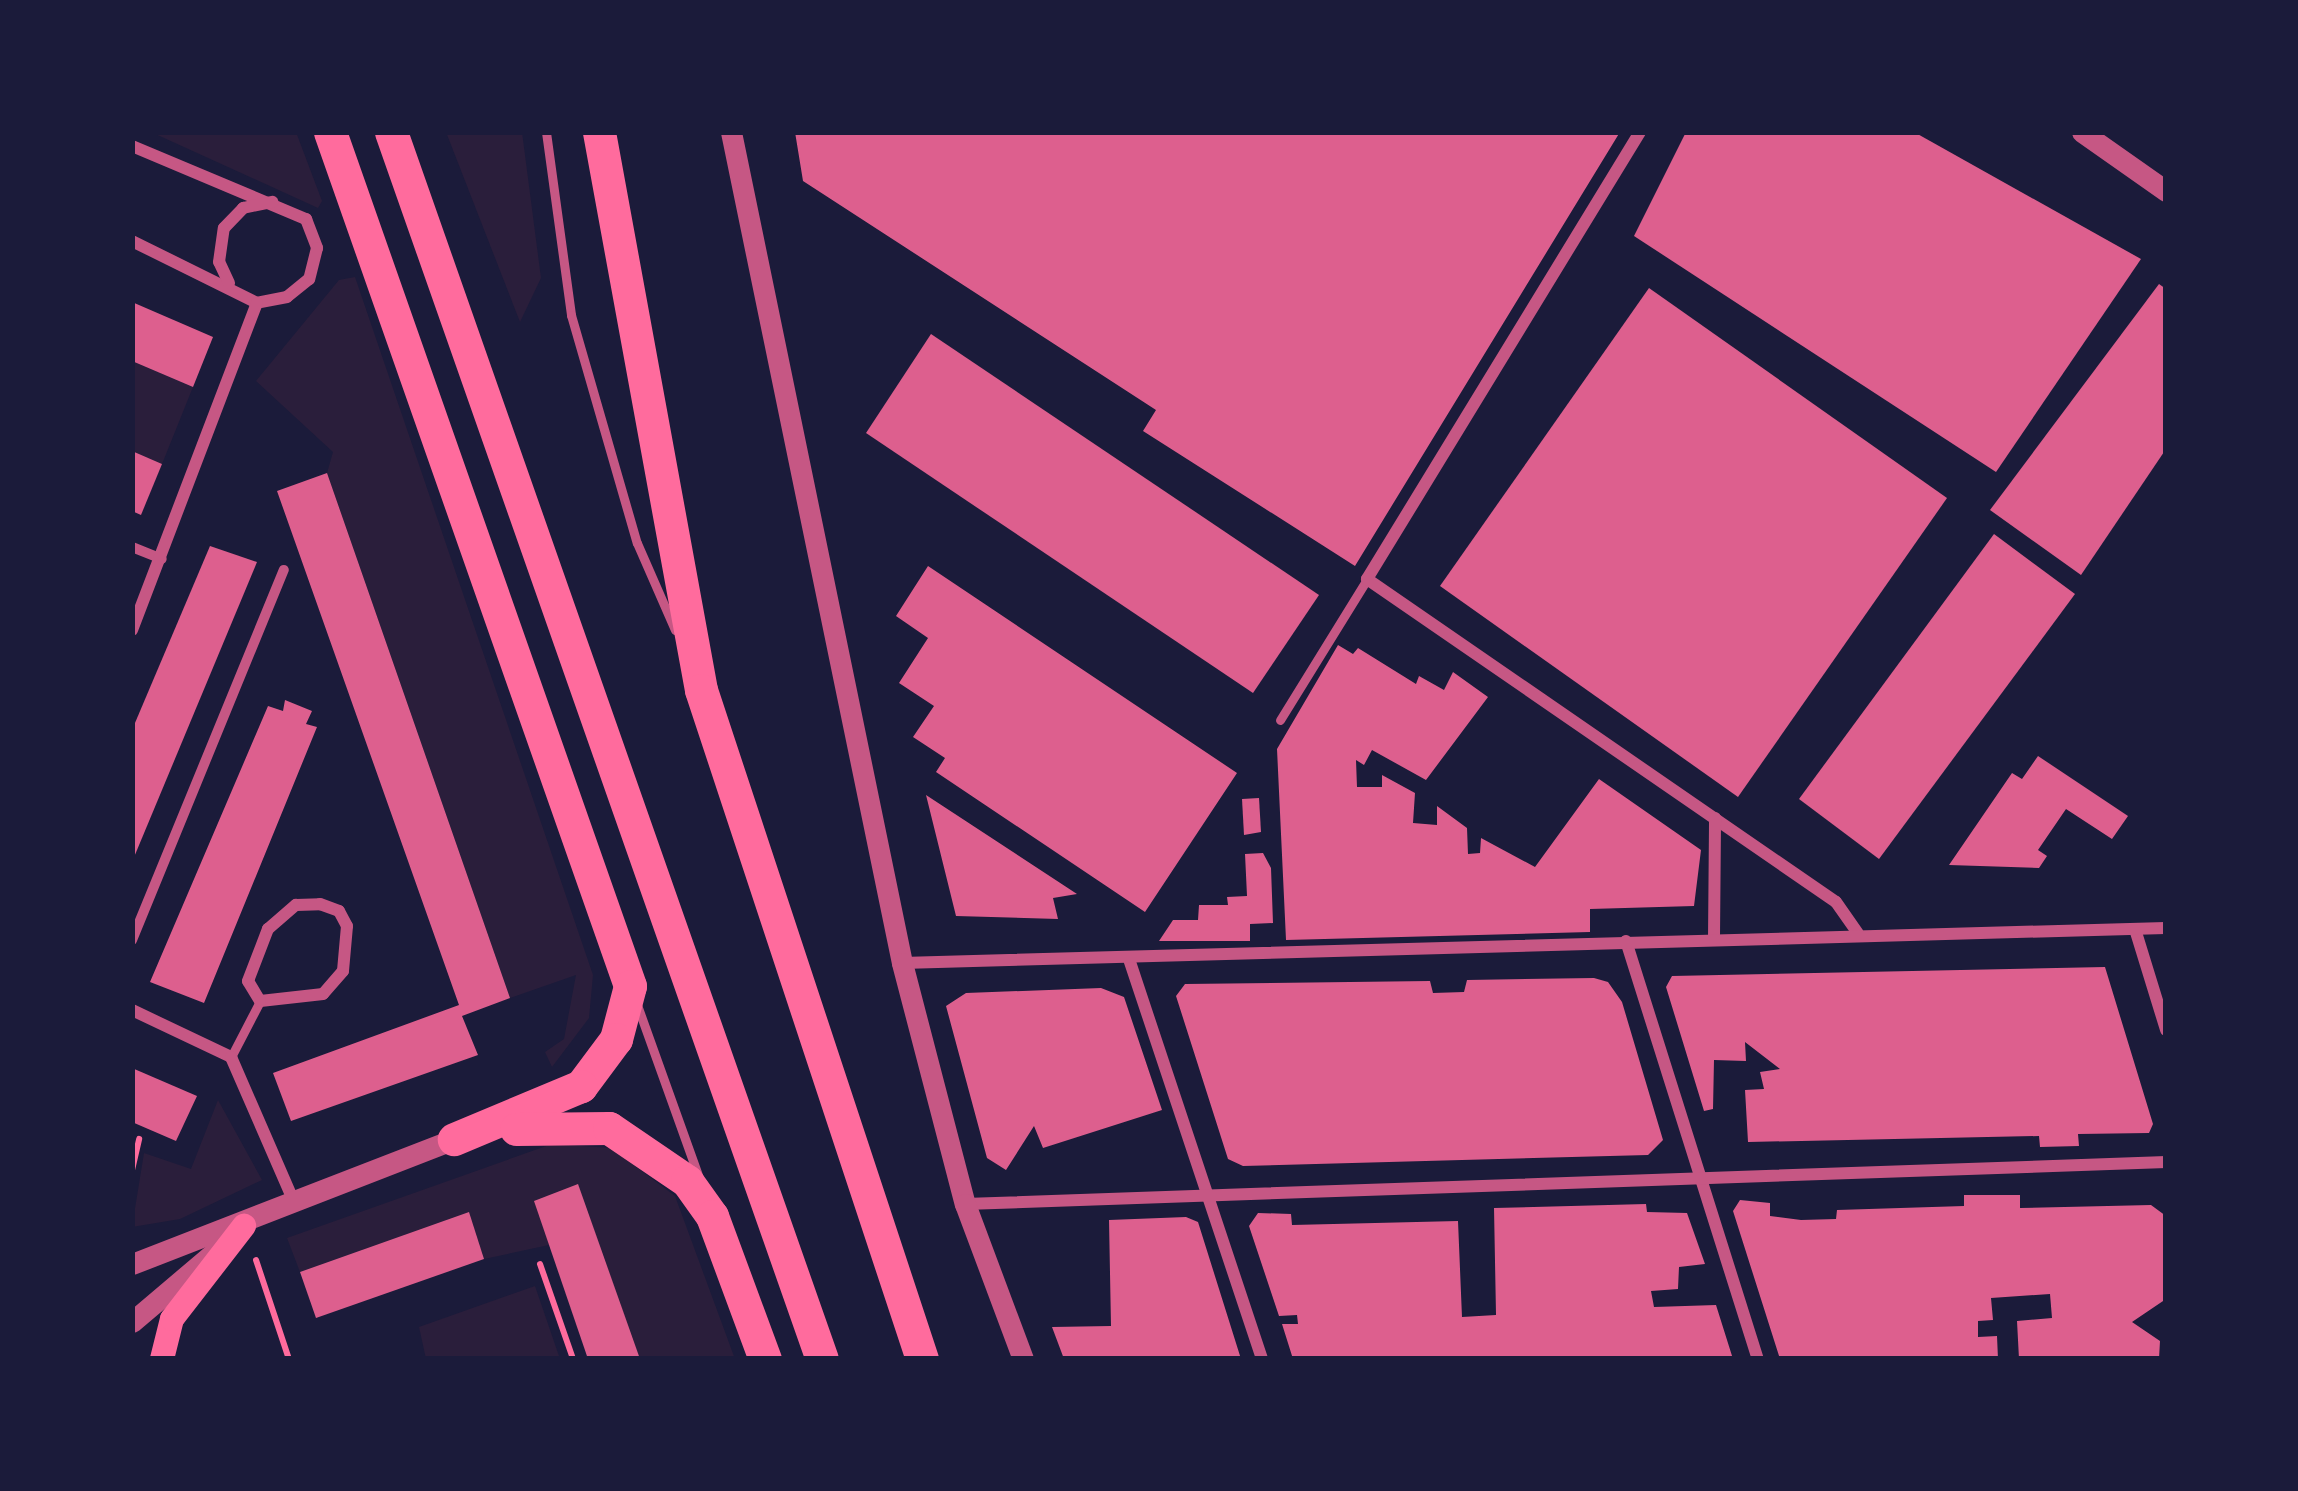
<!DOCTYPE html>
<html>
<head>
<meta charset="utf-8">
<style>
  body { margin:0 }
  #map { position:relative; width:2298px; height:1491px; overflow:hidden; background:#1b1b3a; font-family:Overpass,sans-serif }
  div>[style] { position:absolute }
  [style*='--x'] { left:calc(var(--x)*1px); top:calc(var(--y)*1px); width:calc(var(--w)*1px); rotate:calc(var(--a)*1deg) }
  .green>* { inset:0; background:#2a1e3b }
  .building>* { inset:0; background:#dd5f8e }
  .path>* { height:6px; margin:-3px; padding:0 3px; transform-origin:3px; border-radius:3px; background:#ff6b9d }
  .service>* { height:9px; margin:-4.5px; padding:0 4.5px; transform-origin:4.5px; border-radius:4.5px; background:#c65784 }
  .pedestrian>* { height:10px; margin:-5px; padding:0 5px; transform-origin:5px; border-radius:5px; background:#c65784 }
  .minor>* { height:12px; margin:-6px; padding:0 6px; transform-origin:6px; border-radius:6px; background:#c65784 }
  .tertiary>* { height:21px; margin:-10.5px; padding:0 10.5px; transform-origin:10.5px; border-radius:10.5px; background:#c65784 }
  .secondary>* { height:24px; margin:-12px; padding:0 12px; transform-origin:12px; border-radius:12px; background:#ff6b9d }
  .motorway>* { height:33px; margin:-16.5px; padding:0 16.5px; transform-origin:16.5px; border-radius:16.5px; background:#ff6b9d }
  span { translate:-50% -50%; white-space:nowrap; text-align:center; line-height:1.15; -webkit-text-stroke:12px #1b1b3a; paint-order:stroke }
  .frame { position:absolute; inset:0; border:135px solid #1b1b3a; pointer-events:none }
</style>
</head>
<body>
<div id="map">
  <div class="green">
    <div style="clip-path:polygon(151px 132px,296px 132px,322px 201px,318px 208px)"></div>
    <div style="clip-path:polygon(446px 132px,522px 132px,541px 278px,520px 322px)"></div>
    <div style="clip-path:polygon(355px 277px,593px 975px,589px 1018px,552px 1067px,545px 1052px,564px 1039px,576px 975px,510px 998px,327px 473px,333px 452px,256px 381px,339px 280px)"></div>
    <div style="clip-path:polygon(132px 361px,193px 387px,162px 464px,132px 451px)"></div>
    <div style="clip-path:polygon(218px 1100px,262px 1180px,180px 1219px,132px 1227px,144px 1153px,191px 1169px)"></div>
    <div style="clip-path:polygon(552px 1144px,611px 1148px,675px 1196px,735px 1359px,640px 1359px,538px 1199px,549px 1245px,484px 1259px,469px 1212px,300px 1272px,287px 1238px)"></div>
    <div style="clip-path:polygon(535px 1286px,560px 1359px,426px 1359px,419px 1327px)"></div>
  </div>
  <div class="building">
    <div style="clip-path:polygon(795px 132px,1620px 132px,1355px 566px,1143px 431px,1156px 410px,803px 181px)"></div>
    <div style="clip-path:polygon(1686px 132px,1914px 132px,2141px 259px,1996px 472px,1634px 236px)"></div>
    <div style="clip-path:polygon(2159px 284px,2166px 289px,2166px 449px,2081px 575px,1990px 510px)"></div>
    <div style="clip-path:polygon(1649px 288px,1947px 498px,1738px 797px,1440px 586px)"></div>
    <div style="clip-path:polygon(132px 302px,213px 337px,193px 387px,132px 361px)"></div>
    <div style="clip-path:polygon(931px 334px,1319px 595px,1253px 693px,866px 433px)"></div>
    <div style="clip-path:polygon(132px 451px,162px 464px,141px 515px,132px 511px)"></div>
    <div style="clip-path:polygon(327px 473px,510px 998px,462px 1016px,478px 1055px,291px 1121px,273px 1073px,459px 1005px,277px 491px)"></div>
    <div style="clip-path:polygon(1994px 534px,2075px 594px,1879px 859px,1799px 799px)"></div>
    <div style="clip-path:polygon(210px 546px,257px 562px,132px 862px,132px 730px)"></div>
    <div style="clip-path:polygon(928px 566px,1237px 773px,1145px 912px,936px 772px,945px 758px,913px 737px,934px 706px,899px 683px,928px 638px,896px 616px)"></div>
    <div style="clip-path:polygon(1338px 645px,1353px 654px,1358px 648px,1416px 684px,1419px 676px,1444px 690px,1453px 672px,1488px 697px,1426px 780px,1372px 750px,1364px 765px,1356px 760px,1357px 787px,1382px 787px,1382px 775px,1415px 793px,1413px 823px,1437px 825px,1437px 806px,1467px 828px,1468px 854px,1480px 853px,1481px 838px,1535px 867px,1599px 779px,1701px 850px,1694px 906px,1590px 909px,1590px 932px,1286px 940px,1277px 749px)"></div>
    <div style="clip-path:polygon(285px 700px,312px 711px,306px 724px,317px 727px,204px 1003px,150px 982px,268px 706px,283px 711px)"></div>
    <div style="clip-path:polygon(2038px 756px,2128px 816px,2112px 839px,2066px 809px,2038px 850px,2047px 856px,2039px 868px,1949px 865px,2012px 773px,2022px 779px)"></div>
    <div style="clip-path:polygon(926px 795px,1077px 894px,1053px 898px,1058px 919px,956px 916px)"></div>
    <div style="clip-path:polygon(1259px 798px,1261px 832px,1244px 835px,1242px 799px)"></div>
    <div style="clip-path:polygon(1263px 853px,1271px 868px,1273px 923px,1250px 924px,1250px 941px,1159px 941px,1173px 920px,1198px 920px,1199px 905px,1228px 905px,1227px 897px,1247px 896px,1245px 854px)"></div>
    <div style="clip-path:polygon(2105px 967px,2153px 1124px,2149px 1133px,2078px 1134px,2079px 1146px,2040px 1147px,2039px 1136px,1748px 1142px,1745px 1090px,1764px 1089px,1760px 1072px,1780px 1069px,1745px 1042px,1746px 1061px,1714px 1060px,1713px 1109px,1704px 1111px,1666px 987px,1672px 976px)"></div>
    <div style="clip-path:polygon(1594px 978px,1608px 982px,1622px 1002px,1663px 1140px,1648px 1155px,1243px 1166px,1228px 1159px,1176px 996px,1185px 984px,1430px 981px,1433px 993px,1464px 992px,1467px 980px)"></div>
    <div style="clip-path:polygon(1101px 988px,1124px 997px,1162px 1110px,1043px 1148px,1034px 1126px,1006px 1170px,987px 1158px,946px 1006px,966px 993px)"></div>
    <div style="clip-path:polygon(132px 1068px,197px 1096px,176px 1141px,132px 1122px)"></div>
    <div style="clip-path:polygon(578px 1184px,640px 1359px,588px 1359px,534px 1201px)"></div>
    <div style="clip-path:polygon(1964px 1195px,2020px 1195px,2020px 1208px,2151px 1205px,2166px 1216px,2166px 1299px,2132px 1322px,2160px 1341px,2159px 1359px,2019px 1359px,2017px 1321px,2052px 1318px,2050px 1294px,1991px 1298px,1993px 1320px,1978px 1321px,1978px 1337px,1997px 1336px,1998px 1359px,1780px 1359px,1733px 1211px,1740px 1200px,1770px 1203px,1770px 1216px,1801px 1220px,1836px 1219px,1837px 1210px,1964px 1206px)"></div>
    <div style="clip-path:polygon(1646px 1204px,1647px 1212px,1687px 1213px,1705px 1264px,1679px 1267px,1678px 1289px,1651px 1291px,1654px 1307px,1716px 1305px,1733px 1359px,1293px 1359px,1282px 1324px,1298px 1324px,1297px 1315px,1279px 1316px,1249px 1226px,1258px 1213px,1291px 1214px,1292px 1225px,1458px 1221px,1462px 1317px,1496px 1315px,1494px 1208px)"></div>
    <div style="clip-path:polygon(469px 1212px,484px 1259px,316px 1318px,300px 1272px)"></div>
    <div style="clip-path:polygon(1186px 1217px,1198px 1222px,1241px 1359px,1064px 1359px,1052px 1327px,1111px 1326px,1109px 1220px)"></div>
  </div>
  <div class="path">
    <div style="--x:132;--y:1170;--w:32;--a:-77"></div>
    <div style="--x:256;--y:1260;--w:104;--a:71.6"></div>
    <div style="--x:540;--y:1264;--w:101;--a:70.8"></div>
  </div>
  <div class="service">
    <div style="--x:546;--y:132;--w:185;--a:82.2"></div>
    <div style="--x:571;--y:315;--w:237;--a:73.9"></div>
    <div style="--x:637;--y:543;--w:95;--a:66.4"></div>
    <div style="--x:1280;--y:720;--w:166;--a:-58.3"></div>
    <div style="--x:636;--y:1002;--w:187;--a:70.3"></div>
    <div style="--x:231;--y:1057;--w:63;--a:-62.6"></div>
  </div>
  <div class="pedestrian">
    <div style="--x:132;--y:547;--w:32;--a:22"></div>
    <div style="--x:132;--y:940;--w:400;--a:-67.7"></div>
  </div>
  <div class="minor">
    <div style="--x:1640;--y:132;--w:524;--a:121.41"></div>
    <div style="--x:1367;--y:579;--w:569;--a:34.56"></div>
    <div style="--x:1836;--y:902;--w:38;--a:55"></div>
    <div style="--x:132;--y:146;--w:189;--a:22.8"></div>
    <div style="--x:306;--y:219;--w:31;--a:69"></div>
    <div style="--x:317;--y:248;--w:32;--a:104"></div>
    <div style="--x:309;--y:279;--w:28;--a:141"></div>
    <div style="--x:287;--y:297;--w:31;--a:169"></div>
    <div style="--x:257;--y:303;--w:140;--a:-153.6"></div>
    <div style="--x:229;--y:283;--w:23;--a:-115"></div>
    <div style="--x:219;--y:262;--w:34;--a:-82"></div>
    <div style="--x:224;--y:228;--w:28;--a:-46"></div>
    <div style="--x:243;--y:208;--w:30;--a:-12"></div>
    <div style="--x:132;--y:630;--w:350;--a:-69.1"></div>
    <div style="--x:320;--y:904;--w:20;--a:20"></div>
    <div style="--x:339;--y:911;--w:17;--a:62"></div>
    <div style="--x:347;--y:926;--w:45;--a:95.1"></div>
    <div style="--x:343;--y:971;--w:30;--a:131"></div>
    <div style="--x:323;--y:994;--w:63;--a:173.7"></div>
    <div style="--x:260;--y:1001;--w:23;--a:-121"></div>
    <div style="--x:248;--y:981;--w:56;--a:-69"></div>
    <div style="--x:268;--y:929;--w:37;--a:-41"></div>
    <div style="--x:296;--y:905;--w:24;--a:-2"></div>
    <div style="--x:2135;--y:929;--w:106;--a:72.9"></div>
    <div style="--x:1714;--y:938;--w:120;--a:-89.5"></div>
    <div style="--x:1626;--y:941;--w:438;--a:72.5"></div>
    <div style="--x:1129;--y:959;--w:422;--a:71.6"></div>
    <div style="--x:902;--y:963;--w:1264;--a:-1.59"></div>
    <div style="--x:132;--y:1010;--w:110;--a:25.4"></div>
    <div style="--x:231;--y:1057;--w:158;--a:66.5"></div>
    <div style="--x:965;--y:1204;--w:1202;--a:-2"></div>
  </div>
  <div class="tertiary">
    <div style="--x:731;--y:132;--w:848;--a:78.37"></div>
    <div style="--x:902;--y:963;--w:249;--a:75.4"></div>
    <div style="--x:965;--y:1204;--w:165;--a:69.5"></div>
    <div style="--x:2082;--y:132;--w:103;--a:35.1"></div>
    <div style="--x:132;--y:1264;--w:345;--a:-21.2"></div>
    <div style="--x:132;--y:1322;--w:111;--a:-40.3"></div>
  </div>
  <div class="secondary">
    <div style="--x:162;--y:1359;--w:41;--a:-76"></div>
    <div style="--x:172;--y:1319;--w:118;--a:-52.3"></div>
  </div>
  <div class="motorway">
    <div style="--x:330;--y:132;--w:905;--a:70.64"></div>
    <div style="--x:630;--y:986;--w:55;--a:104.8"></div>
    <div style="--x:616;--y:1039;--w:59;--a:126.7"></div>
    <div style="--x:581;--y:1086;--w:138;--a:157.3"></div>
    <div style="--x:391;--y:132;--w:1300;--a:70.65"></div>
    <div style="--x:599;--y:132;--w:567;--a:79.64"></div>
    <div style="--x:701;--y:690;--w:705;--a:71.72"></div>
    <div style="--x:516;--y:1129;--w:93;--a:-0.6"></div>
    <div style="--x:609;--y:1128;--w:94;--a:34.2"></div>
    <div style="--x:687;--y:1181;--w:43;--a:54.5"></div>
    <div style="--x:712;--y:1216;--w:153;--a:69.7"></div>
  </div>
  <div class="frame"></div>
</div>
</body>
</html>
